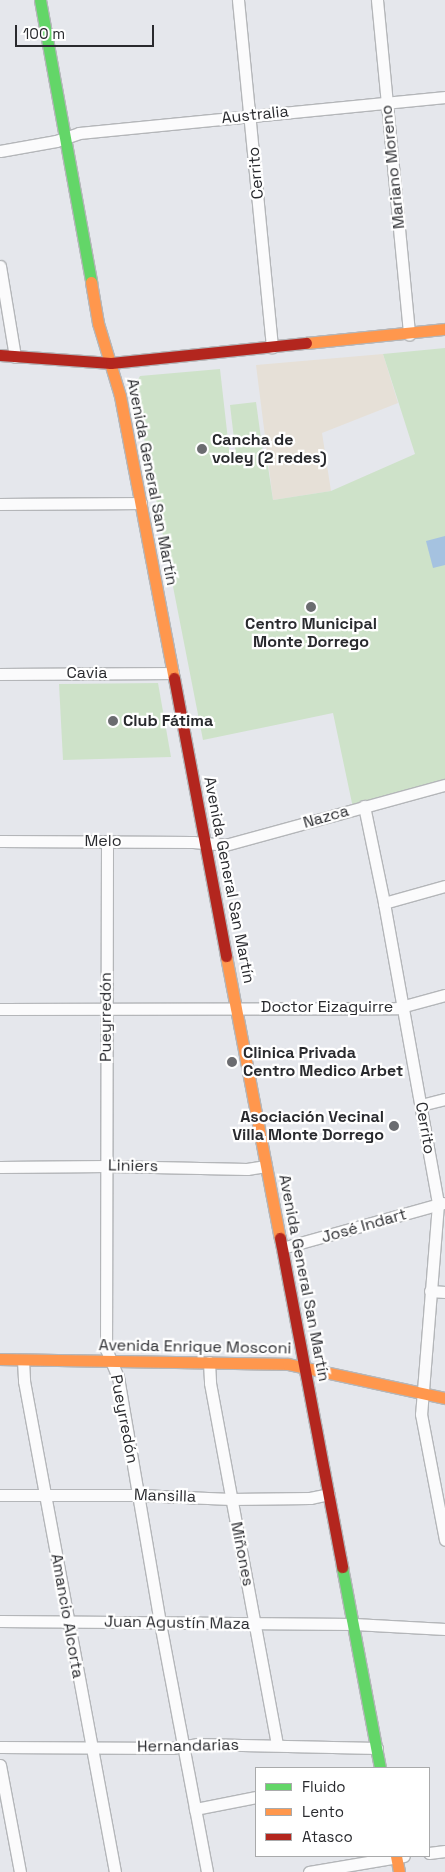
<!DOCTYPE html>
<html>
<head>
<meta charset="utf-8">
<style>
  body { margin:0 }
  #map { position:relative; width:445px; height:1872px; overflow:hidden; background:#e5e7ec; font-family:"Space Grotesk",sans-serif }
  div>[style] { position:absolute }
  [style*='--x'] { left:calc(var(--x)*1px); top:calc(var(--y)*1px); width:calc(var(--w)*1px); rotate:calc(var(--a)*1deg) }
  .education>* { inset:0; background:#e6e0d7 }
  .green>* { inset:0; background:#cee2c9 }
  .water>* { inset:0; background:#a5c2e0 }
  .roads { filter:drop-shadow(1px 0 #b4b6b9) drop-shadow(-1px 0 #b4b6b9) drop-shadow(0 1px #b4b6b9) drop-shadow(0 -1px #b4b6b9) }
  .street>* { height:11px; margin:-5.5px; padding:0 5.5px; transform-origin:5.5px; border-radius:5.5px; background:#fbfbfc }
  .fast>* { height:11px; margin:-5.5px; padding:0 5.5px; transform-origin:5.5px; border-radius:5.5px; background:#63d668 }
  .slow>* { height:11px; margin:-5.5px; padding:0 5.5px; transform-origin:5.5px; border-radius:5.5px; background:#ff974d }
  .jam>* { height:11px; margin:-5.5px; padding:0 5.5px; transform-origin:5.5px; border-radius:5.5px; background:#b3261e }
  .dots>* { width:14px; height:14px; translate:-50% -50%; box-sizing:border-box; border:2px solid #fff; border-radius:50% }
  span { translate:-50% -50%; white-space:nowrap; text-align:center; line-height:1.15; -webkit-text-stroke:4.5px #fff; paint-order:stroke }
  .street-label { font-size:16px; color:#292a2e }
  .poi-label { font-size:16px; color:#292a2e; font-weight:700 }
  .left { translate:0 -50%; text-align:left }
  .right { translate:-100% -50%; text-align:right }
  .legend { position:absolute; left:255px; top:1767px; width:175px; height:90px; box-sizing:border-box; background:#fff; border:1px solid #a9aaab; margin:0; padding:6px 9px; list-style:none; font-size:15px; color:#292a2e }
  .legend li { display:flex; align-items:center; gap:10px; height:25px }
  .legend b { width:25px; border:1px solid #a9aaab }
  .scale { position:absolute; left:15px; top:25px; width:139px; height:22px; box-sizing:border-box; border:2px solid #292a2e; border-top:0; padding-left:6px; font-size:15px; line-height:18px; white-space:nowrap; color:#292a2e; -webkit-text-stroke:4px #fff; paint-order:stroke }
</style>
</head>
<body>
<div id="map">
  <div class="education">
    <div style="clip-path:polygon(383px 354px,398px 403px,322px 433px,331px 491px,273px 500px,256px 365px)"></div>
  </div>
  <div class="green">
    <div style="clip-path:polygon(445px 348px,445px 782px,353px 808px,333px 713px,203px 740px,134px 387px,140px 376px,220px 369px,230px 458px,266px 453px,273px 500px,331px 491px,415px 454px,383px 354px)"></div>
    <div style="clip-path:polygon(256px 402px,263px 453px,236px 456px,230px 405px)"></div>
    <div style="clip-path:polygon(158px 683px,171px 757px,63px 760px,59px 684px)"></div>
  </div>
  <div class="water">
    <div style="clip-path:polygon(445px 536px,445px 565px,433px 568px,426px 541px)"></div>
  </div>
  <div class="roads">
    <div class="street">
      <div style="--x:238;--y:0;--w:349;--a:84.4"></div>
      <div style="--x:377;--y:0;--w:336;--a:84.5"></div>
      <div style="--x:0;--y:151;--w:57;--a:-10.1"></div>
      <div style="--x:56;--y:141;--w:24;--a:-19"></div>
      <div style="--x:79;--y:133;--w:368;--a:-5.6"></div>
      <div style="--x:0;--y:266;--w:92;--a:80.6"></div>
      <div style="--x:0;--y:504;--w:141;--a:-0.4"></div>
      <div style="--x:0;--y:674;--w:173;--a:-0.3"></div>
      <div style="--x:364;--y:806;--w:99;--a:78.3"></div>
      <div style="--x:384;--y:903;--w:306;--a:79.8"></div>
      <div style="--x:438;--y:1204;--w:211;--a:94.6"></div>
      <div style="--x:421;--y:1414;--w:128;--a:79.2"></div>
      <div style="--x:0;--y:841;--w:193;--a:0.3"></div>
      <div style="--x:193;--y:842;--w:32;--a:5"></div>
      <div style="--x:225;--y:845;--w:228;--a:-15.3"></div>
      <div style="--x:107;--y:841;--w:508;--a:90.11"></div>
      <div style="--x:106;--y:1349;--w:30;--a:67"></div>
      <div style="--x:118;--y:1377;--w:250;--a:80.3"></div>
      <div style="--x:160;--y:1623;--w:253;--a:79.3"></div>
      <div style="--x:384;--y:903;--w:63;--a:-15.6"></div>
      <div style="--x:0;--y:1009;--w:397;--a:-0.1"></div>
      <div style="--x:397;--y:1008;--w:50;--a:-15.2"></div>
      <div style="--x:421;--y:1105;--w:25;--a:-14"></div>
      <div style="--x:0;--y:1167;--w:106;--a:-0.5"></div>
      <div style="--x:106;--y:1166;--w:141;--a:1.2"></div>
      <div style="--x:247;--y:1169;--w:19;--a:-9"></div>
      <div style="--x:282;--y:1248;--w:167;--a:-15.6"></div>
      <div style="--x:430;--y:1291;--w:15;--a:4"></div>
      <div style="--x:23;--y:1360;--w:21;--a:87"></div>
      <div style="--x:24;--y:1381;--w:499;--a:79.5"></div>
      <div style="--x:209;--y:1362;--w:21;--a:87"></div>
      <div style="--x:210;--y:1383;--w:368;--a:79.5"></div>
      <div style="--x:0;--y:1495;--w:138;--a:0"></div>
      <div style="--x:138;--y:1495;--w:93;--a:2.5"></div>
      <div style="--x:231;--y:1499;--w:79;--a:-0.7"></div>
      <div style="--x:310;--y:1498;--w:19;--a:-12"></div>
      <div style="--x:0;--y:1621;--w:354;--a:0.5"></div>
      <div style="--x:354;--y:1624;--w:91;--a:3.1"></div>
      <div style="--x:0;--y:1747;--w:172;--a:0.3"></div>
      <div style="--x:172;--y:1748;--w:25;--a:-9"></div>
      <div style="--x:197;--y:1744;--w:180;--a:1.3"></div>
      <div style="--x:0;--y:1765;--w:109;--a:79.4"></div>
      <div style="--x:195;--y:1809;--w:62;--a:-11.1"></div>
      <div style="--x:429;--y:1853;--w:16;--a:-7"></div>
      <div style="--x:309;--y:1872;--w:96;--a:-9.6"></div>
    </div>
    <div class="fast">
      <div style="--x:40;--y:0;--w:287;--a:79.7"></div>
      <div style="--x:342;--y:1567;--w:205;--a:79.3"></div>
    </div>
    <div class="slow">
      <div style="--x:91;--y:282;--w:42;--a:80.3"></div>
      <div style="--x:98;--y:323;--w:76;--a:73.2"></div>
      <div style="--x:120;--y:396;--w:287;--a:79.2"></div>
      <div style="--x:306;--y:343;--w:140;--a:-5.8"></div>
      <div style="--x:226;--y:956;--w:287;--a:79.2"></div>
      <div style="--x:0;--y:1359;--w:288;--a:1"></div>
      <div style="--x:288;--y:1364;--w:161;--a:12.2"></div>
      <div style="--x:396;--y:1856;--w:16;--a:79"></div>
    </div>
    <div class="jam">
      <div style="--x:0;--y:355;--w:111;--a:4.1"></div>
      <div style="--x:111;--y:363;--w:196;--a:-5.9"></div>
      <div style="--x:174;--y:678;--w:283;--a:79.4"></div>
      <div style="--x:280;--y:1238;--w:335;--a:79.3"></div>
    </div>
  </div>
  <div class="dots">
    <div style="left:202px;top:449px;background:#6b6c70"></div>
    <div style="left:311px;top:607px;background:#6b6c70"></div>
    <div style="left:113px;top:721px;background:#6b6c70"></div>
    <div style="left:232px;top:1062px;background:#6b6c70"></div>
    <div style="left:394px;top:1126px;background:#6b6c70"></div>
  </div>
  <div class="street-label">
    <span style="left:255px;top:115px;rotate:-6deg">Australia</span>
    <span style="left:393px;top:167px;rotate:-96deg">Mariano Moreno</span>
    <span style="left:256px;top:173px;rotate:-95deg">Cerrito</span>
    <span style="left:152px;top:482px;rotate:79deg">Avenida General San Martín</span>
    <span style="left:87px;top:673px">Cavia</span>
    <span style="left:326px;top:817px;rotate:-16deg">Nazca</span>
    <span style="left:103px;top:841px">Melo</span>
    <span style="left:229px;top:880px;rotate:79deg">Avenida General San Martín</span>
    <span style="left:327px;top:1007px">Doctor Eizaguirre</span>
    <span style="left:106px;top:1017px;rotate:-90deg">Pueyrredón</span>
    <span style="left:425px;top:1128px;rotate:80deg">Cerrito</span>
    <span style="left:133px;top:1166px;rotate:1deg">Liniers</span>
    <span style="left:364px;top:1226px;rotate:-16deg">José Indart</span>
    <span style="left:304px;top:1278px;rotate:79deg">Avenida General San Martín</span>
    <span style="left:195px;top:1347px;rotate:1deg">Avenida Enrique Mosconi</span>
    <span style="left:124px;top:1419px;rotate:79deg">Pueyrredón</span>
    <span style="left:165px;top:1496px;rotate:2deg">Mansilla</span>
    <span style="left:242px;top:1554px;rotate:79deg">Miñones</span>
    <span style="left:67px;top:1616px;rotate:80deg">Amancio Alcorta</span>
    <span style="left:177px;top:1623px;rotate:1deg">Juan Agustín Maza</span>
    <span style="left:188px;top:1746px;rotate:-1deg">Hernandarias</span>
  </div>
  <div class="poi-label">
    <span class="left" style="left:212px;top:449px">Cancha de<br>voley (2 redes)</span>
    <span style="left:311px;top:633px">Centro Municipal<br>Monte Dorrego</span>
    <span class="left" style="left:123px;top:721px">Club Fátima</span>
    <span class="left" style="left:243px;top:1062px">Clinica Privada<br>Centro Medico Arbet</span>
    <span class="right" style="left:384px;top:1126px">Asociación Vecinal<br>Villa Monte Dorrego</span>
  </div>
  <ul class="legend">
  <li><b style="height:6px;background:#63d668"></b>Fluido</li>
  <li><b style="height:6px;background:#ff974d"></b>Lento</li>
  <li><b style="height:6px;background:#b3261e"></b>Atasco</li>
  </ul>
  <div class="scale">100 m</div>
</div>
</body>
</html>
